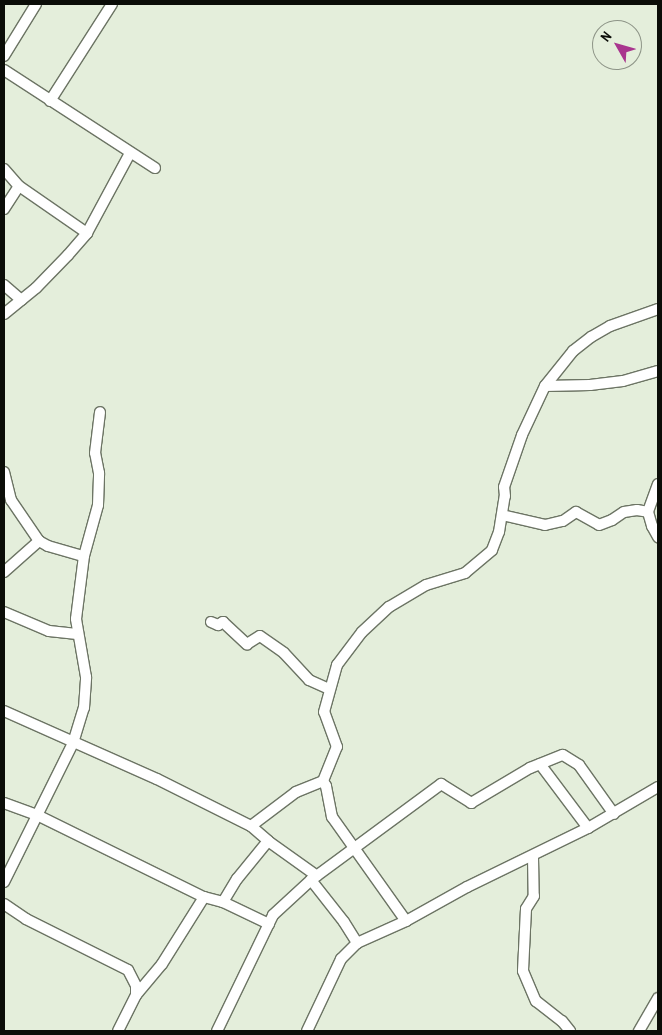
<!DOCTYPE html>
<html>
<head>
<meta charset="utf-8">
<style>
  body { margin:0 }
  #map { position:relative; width:662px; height:1035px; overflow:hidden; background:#e4eedb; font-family:"Archivo Narrow",sans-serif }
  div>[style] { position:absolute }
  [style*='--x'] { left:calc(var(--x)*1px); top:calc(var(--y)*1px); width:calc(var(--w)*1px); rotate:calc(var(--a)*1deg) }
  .roads { filter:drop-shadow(1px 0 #6c7464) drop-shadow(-1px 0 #6c7464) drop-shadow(0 1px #6c7464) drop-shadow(0 -1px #6c7464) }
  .minor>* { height:10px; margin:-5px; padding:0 5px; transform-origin:5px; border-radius:5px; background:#fff }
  span { translate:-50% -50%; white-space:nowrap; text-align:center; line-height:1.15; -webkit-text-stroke:5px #e4eedb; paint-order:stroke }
  .frame { position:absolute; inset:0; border:5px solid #0b0d08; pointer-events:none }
  .north { position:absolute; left:592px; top:20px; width:50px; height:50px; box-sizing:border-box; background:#e4eedb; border:1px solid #8d9487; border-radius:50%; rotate:308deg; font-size:14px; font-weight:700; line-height:20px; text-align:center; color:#0b0d08 }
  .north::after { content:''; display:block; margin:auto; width:18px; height:22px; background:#a9358e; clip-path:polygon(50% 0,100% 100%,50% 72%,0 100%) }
</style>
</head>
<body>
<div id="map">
  <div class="roads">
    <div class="minor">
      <div style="--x:4;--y:56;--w:61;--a:-58.4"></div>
      <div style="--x:4;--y:70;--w:180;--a:33"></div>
      <div style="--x:50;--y:101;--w:115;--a:-57.4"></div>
      <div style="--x:4;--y:169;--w:23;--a:49"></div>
      <div style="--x:19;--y:186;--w:83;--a:34.7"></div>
      <div style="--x:4;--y:209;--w:27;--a:-57"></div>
      <div style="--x:4;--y:285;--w:23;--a:41"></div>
      <div style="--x:4;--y:314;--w:41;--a:-39.1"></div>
      <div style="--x:36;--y:288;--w:46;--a:-45.9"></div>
      <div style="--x:68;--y:255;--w:29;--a:-49"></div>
      <div style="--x:87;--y:233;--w:91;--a:-61.7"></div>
      <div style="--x:545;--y:386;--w:45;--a:-1.3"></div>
      <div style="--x:590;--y:385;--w:33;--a:-7"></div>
      <div style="--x:623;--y:381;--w:36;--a:-16"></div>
      <div style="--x:4;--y:472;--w:29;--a:76"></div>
      <div style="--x:11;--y:500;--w:50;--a:55.7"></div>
      <div style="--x:39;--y:541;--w:10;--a:29"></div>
      <div style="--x:48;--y:546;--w:37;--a:16"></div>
      <div style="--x:658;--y:484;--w:30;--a:110"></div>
      <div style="--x:648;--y:512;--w:15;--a:74"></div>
      <div style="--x:652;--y:526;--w:13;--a:61"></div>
      <div style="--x:502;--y:515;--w:44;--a:13.1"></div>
      <div style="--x:545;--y:525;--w:18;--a:-13"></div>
      <div style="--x:563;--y:521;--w:16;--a:-35"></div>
      <div style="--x:576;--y:512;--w:26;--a:29"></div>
      <div style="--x:599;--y:525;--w:14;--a:-21"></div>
      <div style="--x:612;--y:520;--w:14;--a:-34"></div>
      <div style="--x:624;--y:512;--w:13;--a:-9"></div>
      <div style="--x:637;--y:510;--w:11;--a:10"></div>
      <div style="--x:4;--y:572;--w:47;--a:-41.5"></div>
      <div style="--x:4;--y:612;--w:49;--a:22.9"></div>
      <div style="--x:49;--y:631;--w:28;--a:6"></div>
      <div style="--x:211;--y:622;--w:8;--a:23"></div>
      <div style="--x:218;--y:625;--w:6;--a:-31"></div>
      <div style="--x:223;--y:622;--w:33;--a:43"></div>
      <div style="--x:247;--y:644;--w:15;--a:-32"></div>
      <div style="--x:260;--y:636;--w:29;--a:35"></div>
      <div style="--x:284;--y:653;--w:37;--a:47"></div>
      <div style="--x:309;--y:680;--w:22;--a:24"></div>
      <div style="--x:4;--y:711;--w:167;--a:24"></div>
      <div style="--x:157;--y:779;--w:105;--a:26.6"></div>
      <div style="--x:251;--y:826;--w:23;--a:41"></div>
      <div style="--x:268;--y:841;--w:60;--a:35.5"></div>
      <div style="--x:540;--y:764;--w:80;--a:53.1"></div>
      <div style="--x:4;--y:803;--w:35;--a:20"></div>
      <div style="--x:37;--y:815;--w:186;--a:26.2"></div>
      <div style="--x:204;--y:897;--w:20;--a:15"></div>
      <div style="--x:223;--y:902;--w:51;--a:25.6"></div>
      <div style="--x:251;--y:826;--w:56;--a:-37.1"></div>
      <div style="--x:296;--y:792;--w:29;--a:-22"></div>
      <div style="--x:533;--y:857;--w:39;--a:89"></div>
      <div style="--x:534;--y:896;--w:15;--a:122"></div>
      <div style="--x:526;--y:909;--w:62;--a:92.8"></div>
      <div style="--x:523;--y:971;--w:33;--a:67"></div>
      <div style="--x:536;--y:1001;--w:33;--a:38"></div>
      <div style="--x:562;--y:1021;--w:13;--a:51"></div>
      <div style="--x:311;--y:880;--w:53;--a:51.8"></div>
      <div style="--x:344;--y:922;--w:25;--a:58"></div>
      <div style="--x:4;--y:882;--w:155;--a:-63.6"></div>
      <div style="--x:73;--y:743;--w:37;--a:-73"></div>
      <div style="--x:84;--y:708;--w:31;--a:-86"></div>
      <div style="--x:86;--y:677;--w:59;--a:-99.8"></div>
      <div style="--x:76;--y:619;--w:64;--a:-82.8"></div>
      <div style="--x:84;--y:556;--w:53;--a:-74.6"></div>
      <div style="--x:98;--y:505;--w:32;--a:-88"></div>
      <div style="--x:99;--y:473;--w:20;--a:-101"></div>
      <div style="--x:95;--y:453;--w:41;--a:-83"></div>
      <div style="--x:223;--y:902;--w:27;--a:-59"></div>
      <div style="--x:237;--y:879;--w:49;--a:-50.8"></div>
      <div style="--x:4;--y:904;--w:27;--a:34"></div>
      <div style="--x:26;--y:919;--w:114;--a:26.6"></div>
      <div style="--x:128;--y:970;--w:18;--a:63"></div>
      <div style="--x:136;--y:986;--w:9;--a:90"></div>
      <div style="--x:136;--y:995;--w:40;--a:116.6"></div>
      <div style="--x:406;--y:921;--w:128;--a:-125.4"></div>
      <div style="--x:332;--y:817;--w:32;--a:-101"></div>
      <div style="--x:326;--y:786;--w:6;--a:-121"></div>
      <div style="--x:323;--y:781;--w:37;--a:-68"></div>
      <div style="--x:337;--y:747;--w:37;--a:-110"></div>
      <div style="--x:324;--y:712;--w:49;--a:-74.5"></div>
      <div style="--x:337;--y:665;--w:41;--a:-52.9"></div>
      <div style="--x:362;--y:632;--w:37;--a:-43"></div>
      <div style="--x:389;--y:607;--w:43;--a:-30.7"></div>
      <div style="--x:426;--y:585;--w:41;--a:-17.1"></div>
      <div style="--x:465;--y:573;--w:35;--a:-40"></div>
      <div style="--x:492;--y:550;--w:19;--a:-69"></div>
      <div style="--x:499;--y:532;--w:36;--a:-81"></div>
      <div style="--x:505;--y:496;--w:9;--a:-96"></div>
      <div style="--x:504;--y:487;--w:55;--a:-70.9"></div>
      <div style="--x:522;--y:435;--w:54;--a:-64.9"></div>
      <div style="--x:545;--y:386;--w:45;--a:-51.3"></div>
      <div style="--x:573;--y:351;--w:23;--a:-38"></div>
      <div style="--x:591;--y:337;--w:22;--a:-30"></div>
      <div style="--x:610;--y:326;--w:51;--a:-19.5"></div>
      <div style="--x:136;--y:995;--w:40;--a:-50"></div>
      <div style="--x:162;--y:964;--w:79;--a:-57.9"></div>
      <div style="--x:217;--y:1031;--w:129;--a:-64.2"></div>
      <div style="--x:273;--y:915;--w:52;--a:-42.6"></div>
      <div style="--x:311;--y:880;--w:162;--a:-36.4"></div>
      <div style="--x:441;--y:784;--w:36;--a:32"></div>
      <div style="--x:471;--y:803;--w:69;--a:-30.7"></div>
      <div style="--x:530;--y:768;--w:35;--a:-22"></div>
      <div style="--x:563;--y:755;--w:19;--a:32"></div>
      <div style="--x:579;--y:765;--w:60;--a:54.5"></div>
      <div style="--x:307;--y:1031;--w:80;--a:-64.7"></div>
      <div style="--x:341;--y:959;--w:23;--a:-45"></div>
      <div style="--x:357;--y:943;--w:54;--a:-24.2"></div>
      <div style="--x:406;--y:921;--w:70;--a:-29.1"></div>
      <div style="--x:467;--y:887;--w:135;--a:-26"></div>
      <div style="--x:588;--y:828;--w:81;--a:-30.4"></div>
      <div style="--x:639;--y:1031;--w:38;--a:-60"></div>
    </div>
  </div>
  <div class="frame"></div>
  <div class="north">N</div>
</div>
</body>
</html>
